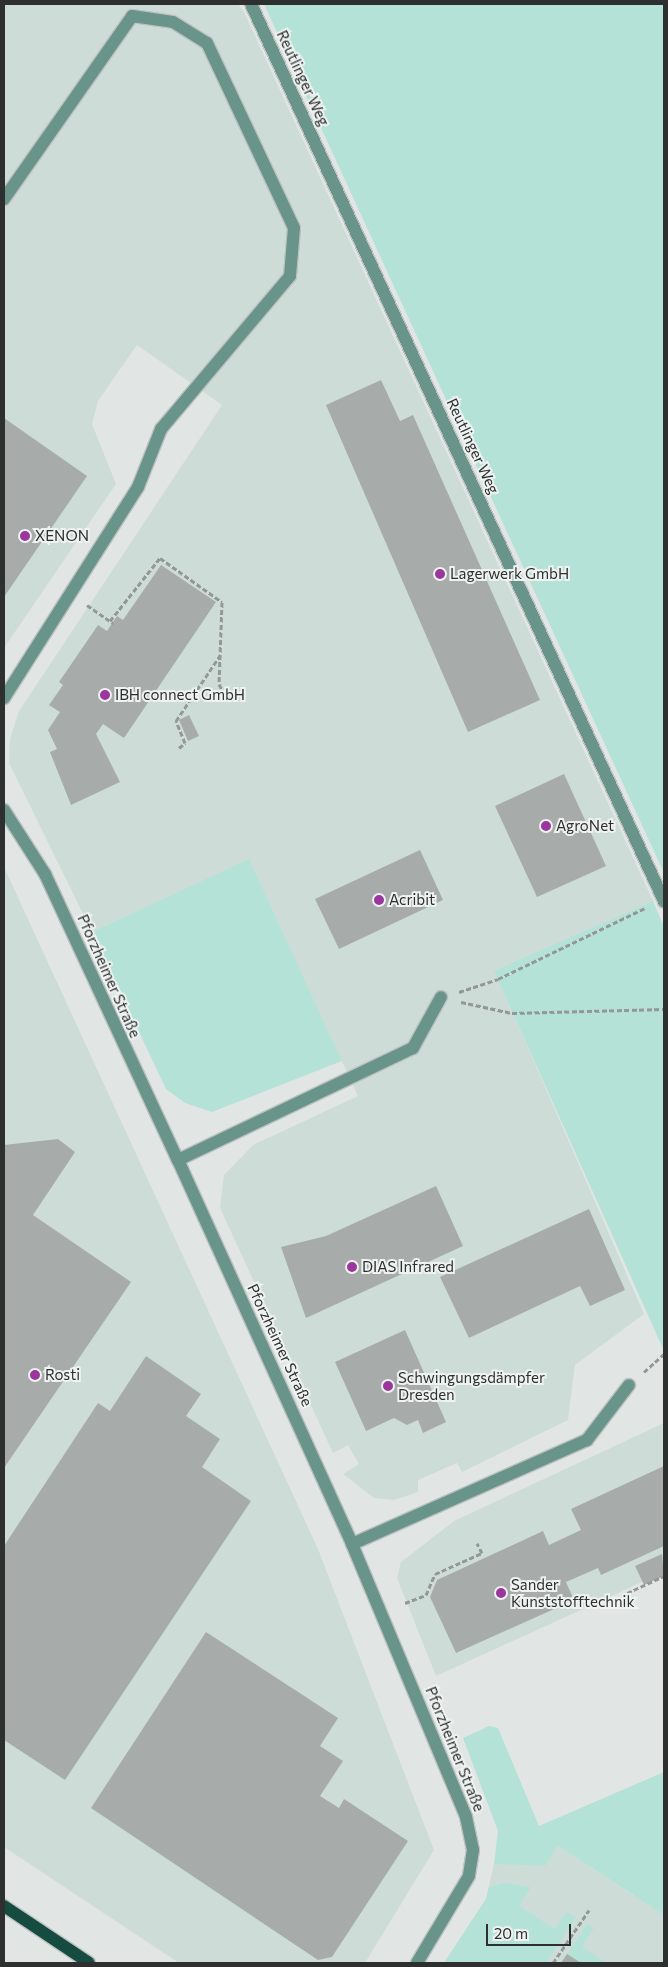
<!DOCTYPE html>
<html>
<head>
<meta charset="utf-8">
<style>
  body { margin:0 }
  #map { position:relative; width:668px; height:1967px; overflow:hidden; background:#e1e6e4; font-family:Commissioner,sans-serif }
  div>[style] { position:absolute }
  [style*='--x'] { left:calc(var(--x)*1px); top:calc(var(--y)*1px); width:calc(var(--w)*1px); rotate:calc(var(--a)*1deg) }
  .built>* { inset:0; background:#cedcd8 }
  .green>* { inset:0; background:#b5e2d6 }
  .building>* { inset:0; background:#a7acab }
  .path>* { height:3px; margin-top:-1.5px; transform-origin:0; background:repeating-linear-gradient(90deg,#939795 0 5px,transparent 0 7.5px) }
  .roads { filter:drop-shadow(1px 0 #bdc2c0) drop-shadow(-1px 0 #bdc2c0) drop-shadow(0 1px #bdc2c0) drop-shadow(0 -1px #bdc2c0) }
  .minor>* { height:12px; margin:-6px; padding:0 6px; transform-origin:6px; border-radius:6px; background:#689489 }
  .major>* { height:12px; margin:-6px; padding:0 6px; transform-origin:6px; border-radius:6px; background:#164b40 }
  .dots>* { width:14px; height:14px; translate:-50% -50%; box-sizing:border-box; border:2px solid #eef3f2; border-radius:50% }
  span { translate:-50% -50%; white-space:nowrap; text-align:center; line-height:1.15; -webkit-text-stroke:4px #eef3f2; paint-order:stroke }
  .street-label { font-size:15px; color:#2e302f }
  .poi-label { font-size:15px; color:#2e302f }
  .left { translate:0 -50%; text-align:left }
  .frame { position:absolute; inset:0; border:5px solid #2e302f; pointer-events:none }
  .scale { position:absolute; left:486px; top:1924px; width:85px; height:22px; box-sizing:border-box; border:2px solid #2e302f; border-top:0; padding-left:6px; font-size:15px; line-height:18px; white-space:nowrap; color:#2e302f; -webkit-text-stroke:4px #eef3f2; paint-order:stroke }
</style>
</head>
<body>
<div id="map">
  <div class="built">
    <div style="clip-path:polygon(4px 4px,238px 4px,244px 12px,653px 901px,495px 972px,644px 1314px,575px 1365px,568px 1420px,462px 1472px,457px 1463px,418px 1480px,418px 1492px,394px 1500px,374px 1498px,343px 1474px,359px 1464px,348px 1445px,333px 1453px,220px 1208px,224px 1175px,253px 1145px,358px 1096px,249px 860px,92px 932px,9px 763px,10px 739px,19px 711px,222px 405px,137px 345px,98px 401px,92px 424px,116px 484px,4px 648px)"></div>
    <div style="clip-path:polygon(4px 867px,318px 1549px,434px 1850px,365px 1963px,179px 1963px,4px 1847px)"></div>
    <div style="clip-path:polygon(664px 1423px,664px 1572px,436px 1676px,397px 1578px,401px 1562px,454px 1521px)"></div>
    <div style="clip-path:polygon(558px 1846px,633px 1895px,664px 1877px,664px 1963px,444px 1963px,486px 1899px,496px 1855px)"></div>
  </div>
  <div class="green">
    <div style="clip-path:polygon(264px 4px,664px 4px,664px 873px)"></div>
    <div style="clip-path:polygon(249px 859px,342px 1061px,212px 1112px,185px 1103px,166px 1089px,92px 932px)"></div>
    <div style="clip-path:polygon(653px 901px,664px 927px,664px 1351px,494px 971px)"></div>
    <div style="clip-path:polygon(489px 1726px,498px 1728px,539px 1826px,664px 1772px,664px 1915px,558px 1846px,545px 1866px,494px 1864px,498px 1831px,463px 1738px)"></div>
    <div style="clip-path:polygon(505px 1883px,531px 1887px,519px 1906px,555px 1929px,566px 1912px,576px 1917px,546px 1963px,444px 1963px,486px 1899px,489px 1887px)"></div>
    <div style="clip-path:polygon(587px 1924px,594px 1928px,582px 1947px,607px 1963px,581px 1963px,567px 1954px)"></div>
  </div>
  <div class="building">
    <div style="clip-path:polygon(381px 380px,400px 421px,413px 415px,540px 700px,468px 732px,326px 405px)"></div>
    <div style="clip-path:polygon(4px 418px,87px 476px,4px 597px)"></div>
    <div style="clip-path:polygon(161px 565px,216px 602px,124px 738px,103px 724px,96px 734px,120px 782px,71px 805px,50px 752px,57px 749px,48px 730px,60px 712px,49px 705px,63px 685px,59px 682px,98px 625px,107px 631px,117px 616px,123px 620px)"></div>
    <div style="clip-path:polygon(189px 715px,199px 736px,188px 741px,179px 720px)"></div>
    <div style="clip-path:polygon(564px 774px,606px 866px,537px 897px,495px 806px)"></div>
    <div style="clip-path:polygon(420px 850px,443px 900px,339px 949px,315px 899px)"></div>
    <div style="clip-path:polygon(58px 1139px,75px 1152px,33px 1215px,131px 1282px,4px 1468px,4px 1145px)"></div>
    <div style="clip-path:polygon(436px 1186px,463px 1246px,306px 1318px,281px 1247px,326px 1236px)"></div>
    <div style="clip-path:polygon(589px 1209px,625px 1290px,590px 1306px,580px 1286px,469px 1338px,440px 1277px)"></div>
    <div style="clip-path:polygon(405px 1330px,446px 1422px,423px 1433px,418px 1420px,407px 1425px,394px 1418px,366px 1431px,335px 1362px)"></div>
    <div style="clip-path:polygon(146px 1356px,201px 1394px,186px 1416px,220px 1439px,202px 1467px,251px 1501px,65px 1780px,4px 1740px,4px 1546px,98px 1403px,110px 1411px)"></div>
    <div style="clip-path:polygon(664px 1466px,664px 1546px,601px 1575px,598px 1568px,566px 1582px,574px 1600px,456px 1653px,430px 1597px,437px 1580px,543px 1531px,549px 1545px,581px 1530px,571px 1509px)"></div>
    <div style="clip-path:polygon(662px 1554px,664px 1576px,644px 1585px,635px 1566px)"></div>
    <div style="clip-path:polygon(206px 1632px,338px 1718px,320px 1746px,343px 1761px,320px 1796px,339px 1808px,344px 1799px,408px 1841px,332px 1957px,318px 1960px,91px 1808px)"></div>
    <div style="clip-path:polygon(567px 1954px,581px 1963px,561px 1963px)"></div>
  </div>
  <div class="path">
    <div style="--x:87;--y:605;--w:32;--a:35"></div>
    <div style="--x:110;--y:621;--w:80;--a:-51.6"></div>
    <div style="--x:160;--y:558;--w:76;--a:35.4"></div>
    <div style="--x:222;--y:602;--w:82;--a:92.1"></div>
    <div style="--x:219;--y:684;--w:15;--a:62"></div>
    <div style="--x:226;--y:697;--w:10;--a:-24"></div>
    <div style="--x:179;--y:748;--w:8;--a:-40"></div>
    <div style="--x:185;--y:743;--w:24;--a:-112"></div>
    <div style="--x:176;--y:721;--w:81;--a:-56.1"></div>
    <div style="--x:459;--y:992;--w:41;--a:-18.4"></div>
    <div style="--x:498;--y:979;--w:163;--a:-25.8"></div>
    <div style="--x:461;--y:1002;--w:52;--a:12.2"></div>
    <div style="--x:512;--y:1013;--w:152;--a:-1.5"></div>
    <div style="--x:644;--y:1372;--w:27;--a:-42"></div>
    <div style="--x:627;--y:1593;--w:41;--a:-24.7"></div>
    <div style="--x:405;--y:1603;--w:22;--a:-21"></div>
    <div style="--x:426;--y:1595;--w:23;--a:-67"></div>
    <div style="--x:435;--y:1574;--w:51;--a:-24.1"></div>
    <div style="--x:482;--y:1553;--w:11;--a:-117"></div>
    <div style="--x:553;--y:1963;--w:64;--a:-55.8"></div>
  </div>
  <div class="roads">
    <div class="minor">
      <div style="--x:251;--y:4;--w:988;--a:65.28"></div>
      <div style="--x:4;--y:199;--w:223;--a:-55"></div>
      <div style="--x:132;--y:16;--w:41;--a:8.3"></div>
      <div style="--x:173;--y:22;--w:40;--a:32"></div>
      <div style="--x:207;--y:43;--w:204;--a:64.8"></div>
      <div style="--x:294;--y:228;--w:48;--a:94.8"></div>
      <div style="--x:290;--y:276;--w:200;--a:130.1"></div>
      <div style="--x:161;--y:429;--w:62;--a:111.6"></div>
      <div style="--x:138;--y:487;--w:250;--a:122.4"></div>
      <div style="--x:4;--y:810;--w:76;--a:57.4"></div>
      <div style="--x:45;--y:874;--w:315;--a:65.1"></div>
      <div style="--x:178;--y:1160;--w:422;--a:65.6"></div>
      <div style="--x:352;--y:1544;--w:296;--a:67.3"></div>
      <div style="--x:466;--y:1817;--w:34;--a:78"></div>
      <div style="--x:473;--y:1850;--w:26;--a:99"></div>
      <div style="--x:469;--y:1876;--w:101;--a:120.9"></div>
      <div style="--x:178;--y:1160;--w:260;--a:-25.5"></div>
      <div style="--x:413;--y:1048;--w:58;--a:-61.2"></div>
      <div style="--x:352;--y:1544;--w:257;--a:-23.9"></div>
      <div style="--x:587;--y:1440;--w:69;--a:-52.6"></div>
    </div>
    <div class="major">
      <div style="--x:4;--y:1906;--w:102;--a:33.8"></div>
    </div>
  </div>
  <div class="dots">
    <div style="left:25px;top:536px;background:#9a369c"></div>
    <div style="left:440px;top:574px;background:#9a369c"></div>
    <div style="left:105px;top:695px;background:#9a369c"></div>
    <div style="left:546px;top:826px;background:#9a369c"></div>
    <div style="left:379px;top:900px;background:#9a369c"></div>
    <div style="left:352px;top:1267px;background:#9a369c"></div>
    <div style="left:35px;top:1375px;background:#9a369c"></div>
    <div style="left:388px;top:1386px;background:#9a369c"></div>
    <div style="left:501px;top:1593px;background:#9a369c"></div>
  </div>
  <div class="street-label">
    <span style="left:303px;top:78px;rotate:65deg">Reutlinger Weg</span>
    <span style="left:473px;top:446px;rotate:65deg">Reutlinger Weg</span>
    <span style="left:109px;top:976px;rotate:66deg">Pforzheimer Straße</span>
    <span style="left:280px;top:1345px;rotate:65deg">Pforzheimer Straße</span>
    <span style="left:455px;top:1749px;rotate:68deg">Pforzheimer Straße</span>
  </div>
  <div class="poi-label">
    <span class="left" style="left:35px;top:536px">XENON</span>
    <span class="left" style="left:450px;top:574px">Lagerwerk GmbH</span>
    <span class="left" style="left:115px;top:695px">IBH connect GmbH</span>
    <span class="left" style="left:556px;top:826px">AgroNet</span>
    <span class="left" style="left:389px;top:900px">Acribit</span>
    <span class="left" style="left:362px;top:1267px">DIAS Infrared</span>
    <span class="left" style="left:45px;top:1375px">Rosti</span>
    <span class="left" style="left:398px;top:1386px">Schwingungsdämpfer<br>Dresden</span>
    <span class="left" style="left:511px;top:1593px">Sander<br>Kunststofftechnik</span>
  </div>
  <div class="frame"></div>
  <div class="scale">20 m</div>
</div>
</body>
</html>
